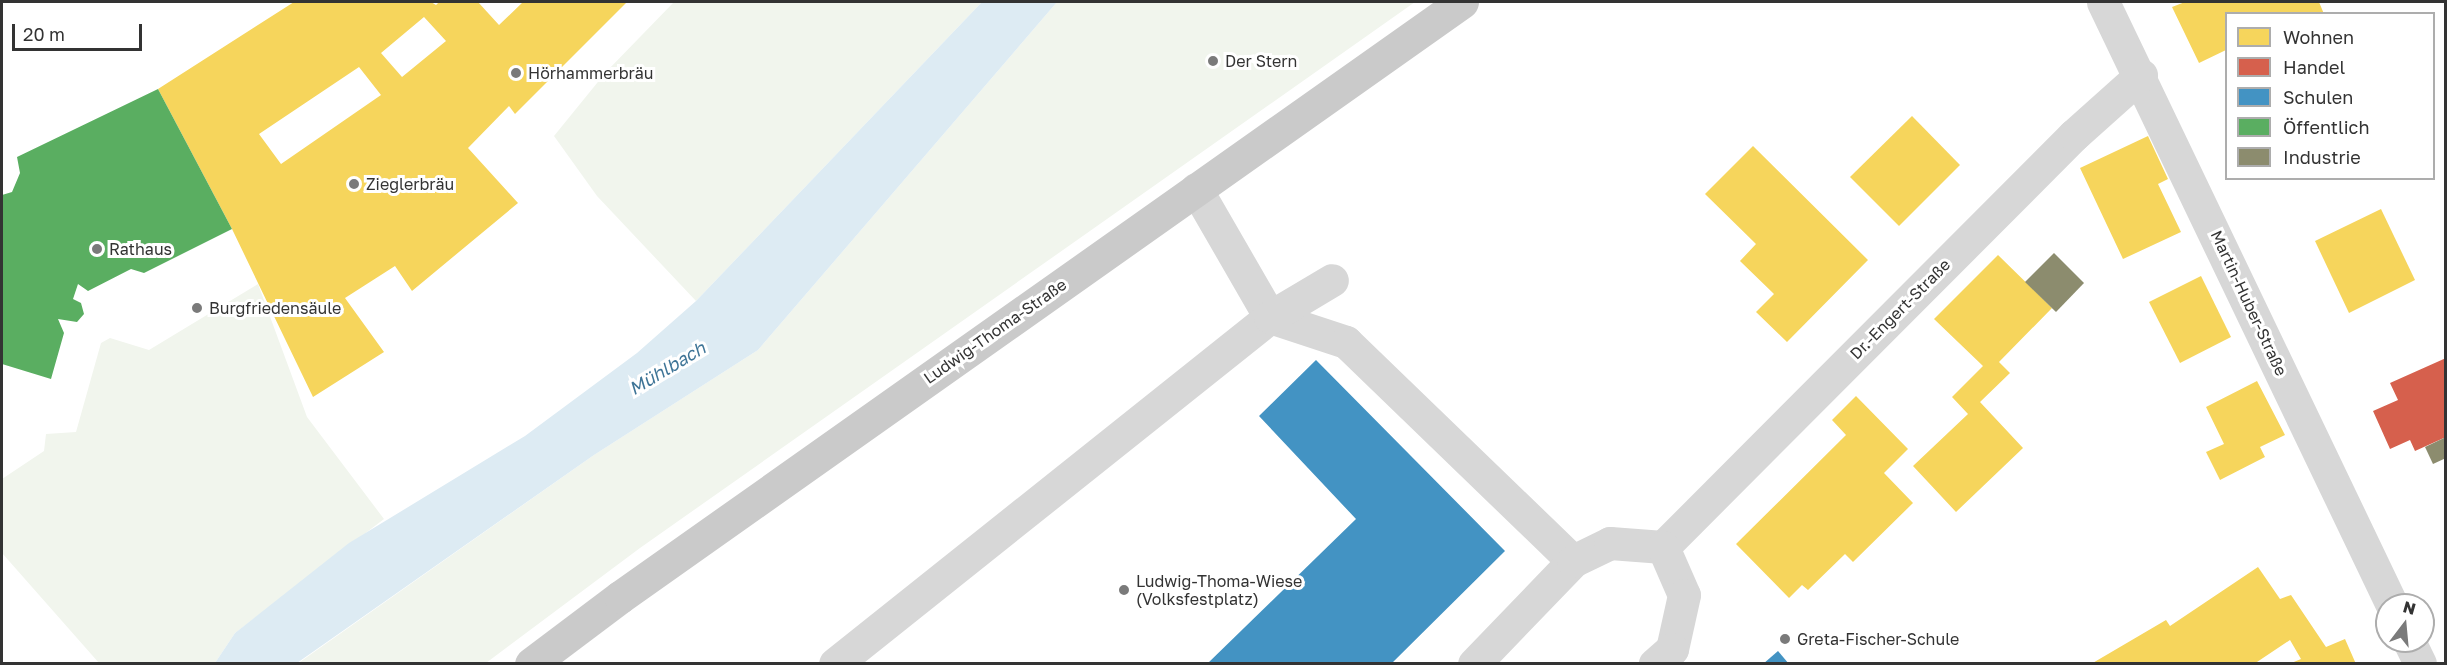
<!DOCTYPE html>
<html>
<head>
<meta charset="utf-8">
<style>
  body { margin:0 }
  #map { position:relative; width:2447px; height:665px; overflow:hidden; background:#fff; font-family:"Golos Text",sans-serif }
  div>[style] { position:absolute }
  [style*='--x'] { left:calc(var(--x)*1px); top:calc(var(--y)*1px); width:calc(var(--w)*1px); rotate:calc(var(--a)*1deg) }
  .green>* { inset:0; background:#f1f5ed }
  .water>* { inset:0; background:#ddebf3 }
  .homes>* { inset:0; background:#f6d55c }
  .shops>* { inset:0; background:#d6604d }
  .schools>* { inset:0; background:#4393c3 }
  .public>* { inset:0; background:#5aae61 }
  .industry>* { inset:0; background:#8c8c6e }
  .minor>* { height:33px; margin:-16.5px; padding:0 16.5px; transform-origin:16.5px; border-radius:16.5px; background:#d7d7d7 }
  .major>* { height:33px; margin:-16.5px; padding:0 16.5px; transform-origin:16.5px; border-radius:16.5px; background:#cacaca }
  .dots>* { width:16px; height:16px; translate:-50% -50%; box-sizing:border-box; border:3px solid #fff; border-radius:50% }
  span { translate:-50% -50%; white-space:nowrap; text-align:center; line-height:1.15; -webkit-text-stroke:6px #fff; paint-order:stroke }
  .poi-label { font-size:16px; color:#333 }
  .left { translate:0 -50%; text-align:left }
  .street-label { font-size:16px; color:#333 }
  .water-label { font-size:18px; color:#3f7597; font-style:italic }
  .frame { position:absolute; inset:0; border:3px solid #333; pointer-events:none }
  .legend { position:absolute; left:2225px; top:12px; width:210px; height:168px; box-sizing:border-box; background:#fff; border:2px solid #adadad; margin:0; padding:8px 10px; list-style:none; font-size:18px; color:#333 }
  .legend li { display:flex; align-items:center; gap:12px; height:30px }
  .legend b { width:30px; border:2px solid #adadad }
  .north { position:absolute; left:2375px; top:593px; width:60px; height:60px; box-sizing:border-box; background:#fff; border:2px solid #adadad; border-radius:50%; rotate:16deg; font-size:16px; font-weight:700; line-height:24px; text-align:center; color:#333 }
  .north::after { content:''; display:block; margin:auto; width:21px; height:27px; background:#7a7a7a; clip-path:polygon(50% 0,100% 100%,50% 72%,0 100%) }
  .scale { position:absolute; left:12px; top:24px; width:130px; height:27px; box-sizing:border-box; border:3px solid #333; border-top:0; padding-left:8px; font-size:18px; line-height:21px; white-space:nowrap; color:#333; -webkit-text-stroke:4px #fff; paint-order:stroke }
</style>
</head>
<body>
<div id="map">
  <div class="green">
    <div style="clip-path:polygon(674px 2px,982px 2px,696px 301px,597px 196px,554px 136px,606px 72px)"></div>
    <div style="clip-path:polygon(1057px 2px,1415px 2px,640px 548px,486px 663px,297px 664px,594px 455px,758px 350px)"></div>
    <div style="clip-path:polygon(258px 284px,307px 417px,384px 519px,235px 633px,215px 663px,99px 663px,2px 553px,2px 479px,44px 451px,46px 434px,76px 432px,101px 343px,110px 338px,149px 350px)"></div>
  </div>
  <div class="water">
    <div style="clip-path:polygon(982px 2px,1057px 2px,758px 350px,594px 455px,297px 663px,215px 663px,235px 633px,349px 543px,525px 436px,637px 353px,696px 301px)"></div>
  </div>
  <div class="homes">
    <div style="clip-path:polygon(evenodd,294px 2px,431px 2px,436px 5px,439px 2px,478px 2px,499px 25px,523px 2px,627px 2px,515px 114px,509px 106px,468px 148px,518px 203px,412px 291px,395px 266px,345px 298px,384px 352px,313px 397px,232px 229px,158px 89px,294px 2px,424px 17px,446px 41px,402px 77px,381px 53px,424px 17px,294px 2px,359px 67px,381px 95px,281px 164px,259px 134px,359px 67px)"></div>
    <div style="clip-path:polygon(2185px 2px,2319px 2px,2324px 14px,2226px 14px,2226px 50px,2199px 63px,2172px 7px)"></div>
    <div style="clip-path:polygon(1912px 116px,1960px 165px,1899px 226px,1850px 177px)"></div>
    <div style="clip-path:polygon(2148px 136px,2168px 179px,2158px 184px,2181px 232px,2123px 259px,2080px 168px)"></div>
    <div style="clip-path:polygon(1753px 146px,1868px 260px,1787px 342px,1756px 312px,1774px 294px,1740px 261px,1756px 244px,1705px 194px)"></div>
    <div style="clip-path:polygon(2381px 209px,2415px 280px,2349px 313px,2315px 241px)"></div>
    <div style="clip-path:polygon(1998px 255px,2052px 308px,1999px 362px,2010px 373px,1980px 402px,2023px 448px,1956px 512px,1913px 466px,1968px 414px,1952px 397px,1983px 366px,1934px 319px)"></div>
    <div style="clip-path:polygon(2201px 276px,2231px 337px,2180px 363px,2149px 302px)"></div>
    <div style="clip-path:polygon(2257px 381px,2285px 435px,2260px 447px,2265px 457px,2220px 480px,2206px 452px,2224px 444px,2206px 407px)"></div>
    <div style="clip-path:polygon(1856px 396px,1908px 449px,1884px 473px,1913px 503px,1853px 562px,1845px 554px,1808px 590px,1802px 585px,1789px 598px,1736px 544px,1846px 435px,1832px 420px)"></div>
    <div style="clip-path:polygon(2258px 567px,2280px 599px,2291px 595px,2326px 647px,2345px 639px,2356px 664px,2289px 664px,2301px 659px,2290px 640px,2254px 664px,2091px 664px,2166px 620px,2170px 626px)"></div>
  </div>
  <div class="shops">
    <div style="clip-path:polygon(2446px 358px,2446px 437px,2415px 451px,2410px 440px,2390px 449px,2373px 411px,2398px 400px,2390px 383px)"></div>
  </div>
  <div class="schools">
    <div style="clip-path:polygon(1316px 360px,1505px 551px,1391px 664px,1207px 664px,1356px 519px,1259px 416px)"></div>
    <div style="clip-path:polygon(1778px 651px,1789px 664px,1763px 664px)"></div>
  </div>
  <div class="public">
    <div style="clip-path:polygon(158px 89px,232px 229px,144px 273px,131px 269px,88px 291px,78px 284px,73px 299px,81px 303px,84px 314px,77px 322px,58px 319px,64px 333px,51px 379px,2px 364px,2px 195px,12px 192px,20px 173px,17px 157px)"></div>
  </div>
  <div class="industry">
    <div style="clip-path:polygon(2054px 253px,2084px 283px,2056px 312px,2025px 282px)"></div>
    <div style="clip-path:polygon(2446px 437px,2446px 458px,2433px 464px,2425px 447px)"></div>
  </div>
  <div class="minor">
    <div style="--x:2103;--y:2;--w:669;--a:64.39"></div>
    <div style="--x:1196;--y:189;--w:148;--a:60"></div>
    <div style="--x:1270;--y:317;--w:80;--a:18.2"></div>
    <div style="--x:1346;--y:342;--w:315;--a:44"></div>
    <div style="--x:1663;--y:547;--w:582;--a:-45.07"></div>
    <div style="--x:2074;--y:135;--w:90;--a:-41.8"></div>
    <div style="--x:2409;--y:641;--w:25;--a:64"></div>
    <div style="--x:835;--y:664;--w:556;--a:-38.58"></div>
    <div style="--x:1270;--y:317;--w:72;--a:-30.8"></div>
    <div style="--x:1474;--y:664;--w:143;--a:-46.1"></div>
    <div style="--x:1573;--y:561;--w:41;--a:-25.9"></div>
    <div style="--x:1610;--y:543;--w:53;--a:4.3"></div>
    <div style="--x:1663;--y:547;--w:52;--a:66.4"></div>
    <div style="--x:1684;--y:595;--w:55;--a:102.5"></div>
    <div style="--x:1672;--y:649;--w:23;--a:139"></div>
  </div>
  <div class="major">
    <div style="--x:531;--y:664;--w:111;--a:-37"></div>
    <div style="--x:620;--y:597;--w:1031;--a:-35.25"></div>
  </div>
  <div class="dots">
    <div style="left:1213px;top:61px;background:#7a7a7a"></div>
    <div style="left:516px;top:73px;background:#7a7a7a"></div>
    <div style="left:354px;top:184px;background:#7a7a7a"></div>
    <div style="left:97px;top:249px;background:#7a7a7a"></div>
    <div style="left:197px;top:308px;background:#7a7a7a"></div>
    <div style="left:1124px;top:590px;background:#7a7a7a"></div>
    <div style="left:1785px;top:639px;background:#7a7a7a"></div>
  </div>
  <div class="poi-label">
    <span class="left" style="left:1225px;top:61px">Der Stern</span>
    <span class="left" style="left:528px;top:73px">Hörhammerbräu</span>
    <span class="left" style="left:366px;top:184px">Zieglerbräu</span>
    <span class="left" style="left:109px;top:249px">Rathaus</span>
    <span class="left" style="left:209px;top:308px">Burgfriedensäule</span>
    <span class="left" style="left:1136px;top:590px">Ludwig-Thoma-Wiese<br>(Volksfestplatz)</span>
    <span class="left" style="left:1797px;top:639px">Greta-Fischer-Schule</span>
  </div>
  <div class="street-label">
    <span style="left:2249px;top:303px;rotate:65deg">Martin-Huber-Straße</span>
    <span style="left:1900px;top:309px;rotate:-45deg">Dr.-Engert-Straße</span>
    <span style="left:995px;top:331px;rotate:-35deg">Ludwig-Thoma-Straße</span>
  </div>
  <div class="water-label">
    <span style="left:667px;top:368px;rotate:-31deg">Mühlbach</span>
  </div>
  <div class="frame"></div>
  <ul class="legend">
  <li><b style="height:16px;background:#f6d55c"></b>Wohnen</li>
  <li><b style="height:16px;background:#d6604d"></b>Handel</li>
  <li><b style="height:16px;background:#4393c3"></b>Schulen</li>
  <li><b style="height:16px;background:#5aae61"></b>Öffentlich</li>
  <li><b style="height:16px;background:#8c8c6e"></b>Industrie</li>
  </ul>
  <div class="north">N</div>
  <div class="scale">20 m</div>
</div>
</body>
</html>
